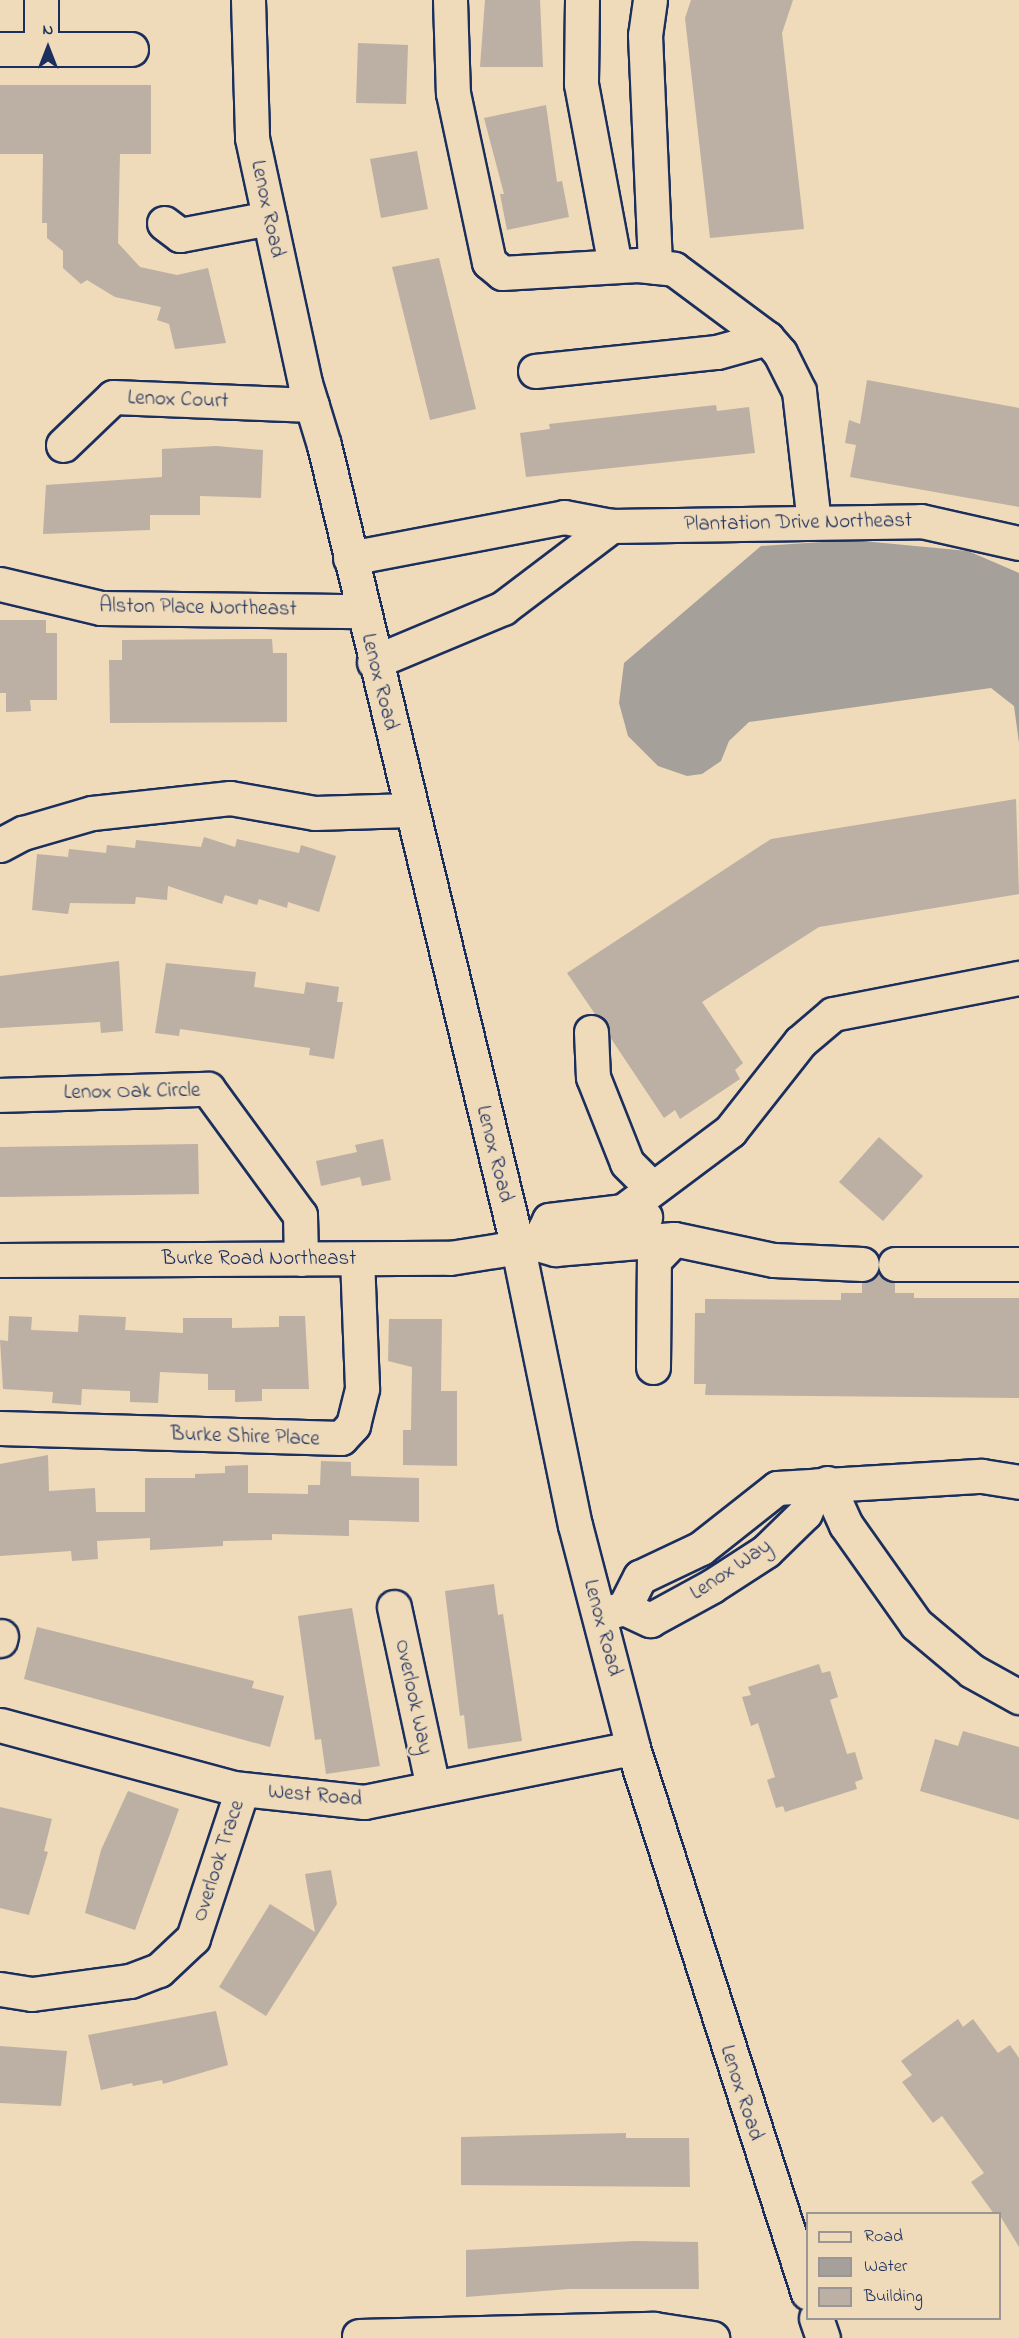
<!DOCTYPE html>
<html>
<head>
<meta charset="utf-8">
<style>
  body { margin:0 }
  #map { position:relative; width:1019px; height:2338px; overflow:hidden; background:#efdab9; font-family:"Indie Flower",sans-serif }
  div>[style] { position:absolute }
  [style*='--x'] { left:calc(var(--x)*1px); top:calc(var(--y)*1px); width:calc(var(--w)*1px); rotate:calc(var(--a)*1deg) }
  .water>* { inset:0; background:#a6a09a }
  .building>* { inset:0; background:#bbb0a3 }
  .roads { filter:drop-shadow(2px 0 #1b2f5e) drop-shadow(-2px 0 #1b2f5e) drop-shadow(0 2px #1b2f5e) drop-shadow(0 -2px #1b2f5e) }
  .minor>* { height:33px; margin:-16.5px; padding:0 16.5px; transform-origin:16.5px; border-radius:16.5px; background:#efdab9 }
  span { translate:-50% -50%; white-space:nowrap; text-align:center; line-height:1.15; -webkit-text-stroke:4.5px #efdab9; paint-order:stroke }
  .street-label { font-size:21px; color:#1b2f5e }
  .legend { position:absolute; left:806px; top:2212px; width:195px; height:108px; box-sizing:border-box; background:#efdab9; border:2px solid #9a9695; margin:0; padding:8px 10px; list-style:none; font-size:18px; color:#1b2f5e }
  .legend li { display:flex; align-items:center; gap:12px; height:30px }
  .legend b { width:30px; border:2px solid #9a9695 }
  .north { position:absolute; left:18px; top:18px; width:60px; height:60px; -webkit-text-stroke:4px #efdab9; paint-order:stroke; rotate:0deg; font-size:16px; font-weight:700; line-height:24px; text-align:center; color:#1b2f5e }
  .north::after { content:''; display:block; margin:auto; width:21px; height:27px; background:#1b2f5e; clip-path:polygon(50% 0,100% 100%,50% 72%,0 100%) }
</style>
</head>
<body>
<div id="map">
  <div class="water">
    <div style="clip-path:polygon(852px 540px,968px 551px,1019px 573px,1019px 743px,1014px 706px,991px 688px,749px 722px,729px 741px,721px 761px,702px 774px,687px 776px,658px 766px,628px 736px,619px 703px,624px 663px,761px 546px)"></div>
  </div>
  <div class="building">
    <div style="clip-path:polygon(485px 0,540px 0,543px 67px,480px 67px)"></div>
    <div style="clip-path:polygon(691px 0,793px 0,782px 33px,804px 229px,710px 238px,685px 18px)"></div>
    <div style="clip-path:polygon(358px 43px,408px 45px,406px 104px,356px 103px)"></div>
    <div style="clip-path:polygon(0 85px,151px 85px,151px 154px,120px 154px,118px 243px,140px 267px,177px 275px,208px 268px,226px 343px,175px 349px,169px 324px,157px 320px,161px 307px,115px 297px,87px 280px,81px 284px,63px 268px,63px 251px,47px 238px,47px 223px,42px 223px,43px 154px,0 154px)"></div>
    <div style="clip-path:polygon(546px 105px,557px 182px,562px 181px,569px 217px,507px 230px,500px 194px,504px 194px,484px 118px)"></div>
    <div style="clip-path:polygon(417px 151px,428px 209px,381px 218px,370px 159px)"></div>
    <div style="clip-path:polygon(439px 258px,476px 409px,430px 420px,392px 267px)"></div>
    <div style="clip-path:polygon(867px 380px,1019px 408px,1019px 507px,850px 477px,856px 445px,845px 443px,849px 420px,860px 424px)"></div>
    <div style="clip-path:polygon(716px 405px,717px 411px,749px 407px,755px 453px,526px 477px,520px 433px,550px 429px,549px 424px)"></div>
    <div style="clip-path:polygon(216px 446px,263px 450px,261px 498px,200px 496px,200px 515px,150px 515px,150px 530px,43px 534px,46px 485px,162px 477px,162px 449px)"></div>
    <div style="clip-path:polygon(0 620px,46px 620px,46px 633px,57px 633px,57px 700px,30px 700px,31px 711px,6px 712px,6px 693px,0 693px)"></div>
    <div style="clip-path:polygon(272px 639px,273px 653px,287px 653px,287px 722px,110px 723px,109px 660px,122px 660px,122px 640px)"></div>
    <div style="clip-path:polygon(1016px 799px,1019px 894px,819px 927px,702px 1002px,743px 1063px,735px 1070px,740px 1079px,680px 1119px,675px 1110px,664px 1118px,610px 1037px,606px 1021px,595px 1014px,567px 973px,771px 839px)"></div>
    <div style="clip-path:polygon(204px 837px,235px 847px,237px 839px,299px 853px,301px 845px,336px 856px,319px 912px,288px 902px,287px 908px,259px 899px,257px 905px,225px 895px,222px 904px,168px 886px,167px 900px,136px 897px,135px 904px,70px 903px,68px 914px,32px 910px,37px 854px,68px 857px,69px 849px,106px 853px,107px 845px,135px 848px,136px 840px,201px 847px)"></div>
    <div style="clip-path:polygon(119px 961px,123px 1031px,101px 1033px,100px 1022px,0 1028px,0 976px)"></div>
    <div style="clip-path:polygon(166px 963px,256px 972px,254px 987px,304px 994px,306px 982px,339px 987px,337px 1002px,343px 1002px,334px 1059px,309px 1055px,310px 1048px,180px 1029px,179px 1036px,155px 1033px)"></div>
    <div style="clip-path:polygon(879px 1137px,923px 1176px,883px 1221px,839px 1182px)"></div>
    <div style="clip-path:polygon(383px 1139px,391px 1180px,362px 1186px,360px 1177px,321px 1186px,316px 1161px,357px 1152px,355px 1145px)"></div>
    <div style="clip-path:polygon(198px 1144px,199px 1194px,0 1197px,0 1147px)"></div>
    <div style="clip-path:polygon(878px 1272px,895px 1283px,895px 1293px,914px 1293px,914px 1298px,1019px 1298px,1019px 1398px,705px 1395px,706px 1384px,694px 1384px,695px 1313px,705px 1313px,705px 1299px,841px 1300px,841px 1293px,862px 1293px,862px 1283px)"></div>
    <div style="clip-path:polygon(79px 1315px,126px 1317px,125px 1330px,183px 1333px,183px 1318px,232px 1318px,232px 1328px,279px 1327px,279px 1316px,305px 1316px,309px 1389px,262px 1389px,262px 1401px,235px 1402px,235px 1390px,208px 1390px,208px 1374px,160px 1372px,158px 1403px,130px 1402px,130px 1391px,82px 1389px,81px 1405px,52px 1403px,53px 1392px,3px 1389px,0 1340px,8px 1341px,9px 1316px,32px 1317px,31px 1330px,78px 1332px)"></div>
    <div style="clip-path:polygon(389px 1319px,442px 1319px,441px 1391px,457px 1391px,457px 1466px,403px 1465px,403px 1430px,411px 1430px,412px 1367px,388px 1361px)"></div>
    <div style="clip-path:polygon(48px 1455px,49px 1491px,95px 1488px,96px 1512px,145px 1512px,145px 1478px,195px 1478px,195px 1474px,225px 1473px,225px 1466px,248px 1465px,248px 1493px,308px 1494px,308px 1485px,320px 1485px,321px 1461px,351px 1462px,351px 1476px,419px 1478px,419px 1522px,349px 1520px,349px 1536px,272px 1534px,272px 1540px,223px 1541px,223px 1546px,150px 1550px,150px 1538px,97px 1541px,98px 1559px,72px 1561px,71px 1551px,0 1556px,0 1464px)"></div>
    <div style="clip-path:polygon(494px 1584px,498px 1615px,503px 1614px,522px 1741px,468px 1749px,464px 1715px,460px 1716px,445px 1591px)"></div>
    <div style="clip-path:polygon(352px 1608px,380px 1766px,326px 1774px,321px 1739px,315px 1740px,298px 1616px)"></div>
    <div style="clip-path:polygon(37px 1627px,254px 1681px,252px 1688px,284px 1696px,270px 1747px,24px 1679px)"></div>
    <div style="clip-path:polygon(819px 1664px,822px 1673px,830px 1671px,838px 1697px,830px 1700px,847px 1754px,855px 1752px,863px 1779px,855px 1782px,857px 1789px,785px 1812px,783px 1806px,776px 1808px,767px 1780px,775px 1777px,758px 1723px,751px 1726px,742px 1697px,751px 1695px,748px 1687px)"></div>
    <div style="clip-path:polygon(963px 1731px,1019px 1747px,1019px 1820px,920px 1791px,935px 1739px,958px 1746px)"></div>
    <div style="clip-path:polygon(128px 1791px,179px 1809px,135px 1930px,85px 1913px,101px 1850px)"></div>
    <div style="clip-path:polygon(0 1807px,52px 1819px,44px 1851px,48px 1852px,29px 1915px,0 1908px)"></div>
    <div style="clip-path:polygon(331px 1870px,337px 1904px,266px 2016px,219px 1987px,270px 1904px,315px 1932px,305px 1874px)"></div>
    <div style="clip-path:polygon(216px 2011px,228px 2065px,163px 2084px,162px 2080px,133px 2086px,132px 2083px,101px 2090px,88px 2035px)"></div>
    <div style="clip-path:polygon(958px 2019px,963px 2027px,973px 2019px,998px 2053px,1010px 2045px,1019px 2058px,1019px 2247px,999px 2214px,994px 2214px,971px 2182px,984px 2173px,942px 2116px,933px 2123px,902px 2082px,912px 2075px,901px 2061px)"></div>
    <div style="clip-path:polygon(0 2046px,67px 2051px,61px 2106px,0 2103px)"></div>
    <div style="clip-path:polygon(626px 2133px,626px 2138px,689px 2138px,690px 2187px,461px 2185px,461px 2137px)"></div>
    <div style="clip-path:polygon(634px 2241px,698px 2242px,699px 2289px,569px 2289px,466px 2297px,466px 2250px)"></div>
  </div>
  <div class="roads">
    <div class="minor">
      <div style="--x:248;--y:0;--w:138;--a:88.3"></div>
      <div style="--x:252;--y:138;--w:251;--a:77.8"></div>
      <div style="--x:305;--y:383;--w:65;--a:73"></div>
      <div style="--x:324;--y:445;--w:826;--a:76.42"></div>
      <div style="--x:518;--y:1248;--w:283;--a:78.4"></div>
      <div style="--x:575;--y:1525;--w:230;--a:75.4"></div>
      <div style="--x:633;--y:1748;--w:572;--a:72.2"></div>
      <div style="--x:450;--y:0;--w:93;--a:88.2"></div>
      <div style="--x:453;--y:93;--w:173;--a:78"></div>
      <div style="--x:489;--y:262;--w:17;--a:40"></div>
      <div style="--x:502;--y:273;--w:136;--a:-3.4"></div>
      <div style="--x:638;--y:265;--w:36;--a:6"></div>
      <div style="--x:674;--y:269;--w:116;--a:36.6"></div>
      <div style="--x:767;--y:338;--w:20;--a:49"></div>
      <div style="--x:780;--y:353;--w:42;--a:63.4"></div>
      <div style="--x:799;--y:391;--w:132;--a:83.5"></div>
      <div style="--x:582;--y:0;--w:84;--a:90.7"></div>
      <div style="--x:581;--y:84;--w:185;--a:79.4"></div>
      <div style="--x:650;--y:0;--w:35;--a:98"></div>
      <div style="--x:645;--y:35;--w:232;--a:87.5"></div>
      <div style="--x:0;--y:49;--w:131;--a:0"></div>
      <div style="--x:41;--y:49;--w:49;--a:-90"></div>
      <div style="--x:164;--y:223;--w:20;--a:37"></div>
      <div style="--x:180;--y:235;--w:91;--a:-10.8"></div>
      <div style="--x:535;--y:371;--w:183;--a:-6"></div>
      <div style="--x:717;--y:352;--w:52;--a:-15.6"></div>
      <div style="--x:63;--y:445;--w:69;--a:-43.8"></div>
      <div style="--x:113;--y:397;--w:199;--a:2.3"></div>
      <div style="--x:350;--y:558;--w:218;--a:-10.8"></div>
      <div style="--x:564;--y:517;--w:48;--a:10.8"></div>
      <div style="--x:611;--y:526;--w:310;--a:-0.9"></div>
      <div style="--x:921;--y:521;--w:100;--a:12.7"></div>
      <div style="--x:0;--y:584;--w:104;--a:13.4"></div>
      <div style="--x:101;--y:608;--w:261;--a:0.7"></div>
      <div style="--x:374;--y:662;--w:140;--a:-22.7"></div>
      <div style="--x:503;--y:608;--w:136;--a:-37.2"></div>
      <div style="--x:0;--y:845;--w:26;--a:-28"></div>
      <div style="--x:23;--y:833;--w:72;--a:-16.2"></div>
      <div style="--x:92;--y:813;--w:139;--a:-6.2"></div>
      <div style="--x:230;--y:798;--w:86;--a:10"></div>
      <div style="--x:315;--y:813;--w:95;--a:-1.8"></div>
      <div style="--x:591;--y:1032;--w:45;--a:87.5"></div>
      <div style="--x:593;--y:1077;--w:92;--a:68.4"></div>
      <div style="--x:627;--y:1163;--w:35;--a:45"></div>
      <div style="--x:0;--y:1095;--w:208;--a:-1.7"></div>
      <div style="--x:208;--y:1089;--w:156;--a:53.9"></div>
      <div style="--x:300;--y:1215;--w:44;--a:88.7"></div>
      <div style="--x:623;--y:1211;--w:134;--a:-36.8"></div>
      <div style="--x:730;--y:1131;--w:113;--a:-51.8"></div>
      <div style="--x:800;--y:1042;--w:43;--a:-40.3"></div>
      <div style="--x:833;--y:1014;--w:189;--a:-11"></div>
      <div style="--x:537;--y:1244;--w:27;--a:-63"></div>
      <div style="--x:549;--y:1220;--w:75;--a:-6.9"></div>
      <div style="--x:623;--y:1211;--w:23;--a:15"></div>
      <div style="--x:0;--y:1260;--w:450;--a:-0.3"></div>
      <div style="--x:450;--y:1258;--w:88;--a:-9.1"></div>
      <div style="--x:537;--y:1244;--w:19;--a:16"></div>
      <div style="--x:555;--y:1249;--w:119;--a:-4.8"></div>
      <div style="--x:674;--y:1239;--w:102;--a:11.9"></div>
      <div style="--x:774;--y:1260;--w:88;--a:2.6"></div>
      <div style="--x:895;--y:1264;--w:124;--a:0"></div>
      <div style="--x:653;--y:1367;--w:107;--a:-89.5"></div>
      <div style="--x:654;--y:1260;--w:29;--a:-46"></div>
      <div style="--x:0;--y:1428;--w:341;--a:1.7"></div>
      <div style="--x:341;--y:1438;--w:18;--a:-47"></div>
      <div style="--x:353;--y:1425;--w:38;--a:-76"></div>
      <div style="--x:362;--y:1388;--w:129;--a:-92.2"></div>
      <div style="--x:827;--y:1483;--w:46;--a:65.7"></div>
      <div style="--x:846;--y:1525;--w:121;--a:54.7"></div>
      <div style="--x:916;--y:1624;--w:73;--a:40"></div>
      <div style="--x:972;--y:1671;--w:54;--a:29"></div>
      <div style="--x:394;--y:1607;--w:184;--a:77.8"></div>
      <div style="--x:624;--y:1608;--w:35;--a:-63"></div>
      <div style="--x:640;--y:1577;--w:68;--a:-25.4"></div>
      <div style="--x:701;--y:1548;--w:97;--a:-38.3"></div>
      <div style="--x:777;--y:1488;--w:205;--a:-3.4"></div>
      <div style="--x:982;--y:1476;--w:37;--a:9"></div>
      <div style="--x:603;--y:1614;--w:22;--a:-16"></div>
      <div style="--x:624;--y:1608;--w:29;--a:25"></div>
      <div style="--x:650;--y:1620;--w:71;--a:-28.7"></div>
      <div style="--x:712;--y:1586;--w:64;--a:-32.9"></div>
      <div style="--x:766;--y:1551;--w:54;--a:-44.3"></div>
      <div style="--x:805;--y:1513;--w:30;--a:-67"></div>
      <div style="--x:0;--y:1640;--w:4;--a:-76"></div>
      <div style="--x:0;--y:1725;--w:241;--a:15.1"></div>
      <div style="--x:233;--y:1788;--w:132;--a:6.1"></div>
      <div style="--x:364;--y:1802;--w:274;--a:-11.4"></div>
      <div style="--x:0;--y:1989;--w:32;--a:9"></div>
      <div style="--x:32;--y:1994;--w:99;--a:-7.6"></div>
      <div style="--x:130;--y:1981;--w:31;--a:-21"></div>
      <div style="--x:159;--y:1970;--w:47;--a:-43.3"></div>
      <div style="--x:193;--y:1938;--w:156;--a:-71.7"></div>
      <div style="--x:816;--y:2318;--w:21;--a:71"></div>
      <div style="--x:359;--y:2336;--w:295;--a:-1.4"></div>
      <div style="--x:654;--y:2329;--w:59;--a:8.8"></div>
    </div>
  </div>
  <div class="street-label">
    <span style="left:267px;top:209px;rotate:78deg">Lenox Road</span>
    <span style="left:178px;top:400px;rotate:2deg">Lenox Court</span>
    <span style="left:798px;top:523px;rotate:-1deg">Plantation Drive Northeast</span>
    <span style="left:198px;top:608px;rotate:1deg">Alston Place Northeast</span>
    <span style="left:379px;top:682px;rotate:76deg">Lenox Road</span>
    <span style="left:132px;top:1092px;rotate:-1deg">Lenox Oak Circle</span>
    <span style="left:494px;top:1154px;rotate:76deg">Lenox Road</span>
    <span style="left:259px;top:1259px">Burke Road Northeast</span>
    <span style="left:245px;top:1437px;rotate:2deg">Burke Shire Place</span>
    <span style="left:731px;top:1570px;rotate:-34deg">Lenox Way</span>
    <span style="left:602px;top:1628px;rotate:75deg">Lenox Road</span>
    <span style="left:413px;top:1697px;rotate:78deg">Overlook Way</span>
    <span style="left:315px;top:1796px;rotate:5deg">West Road</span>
    <span style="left:219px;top:1861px;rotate:-72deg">Overlook Trace</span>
    <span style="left:741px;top:2093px;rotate:72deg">Lenox Road</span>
  </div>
  <ul class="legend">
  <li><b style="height:8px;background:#efdab9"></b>Road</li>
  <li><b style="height:16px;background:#a6a09a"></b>Water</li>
  <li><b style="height:16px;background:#bbb0a3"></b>Building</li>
  </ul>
  <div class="north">N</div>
</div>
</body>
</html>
